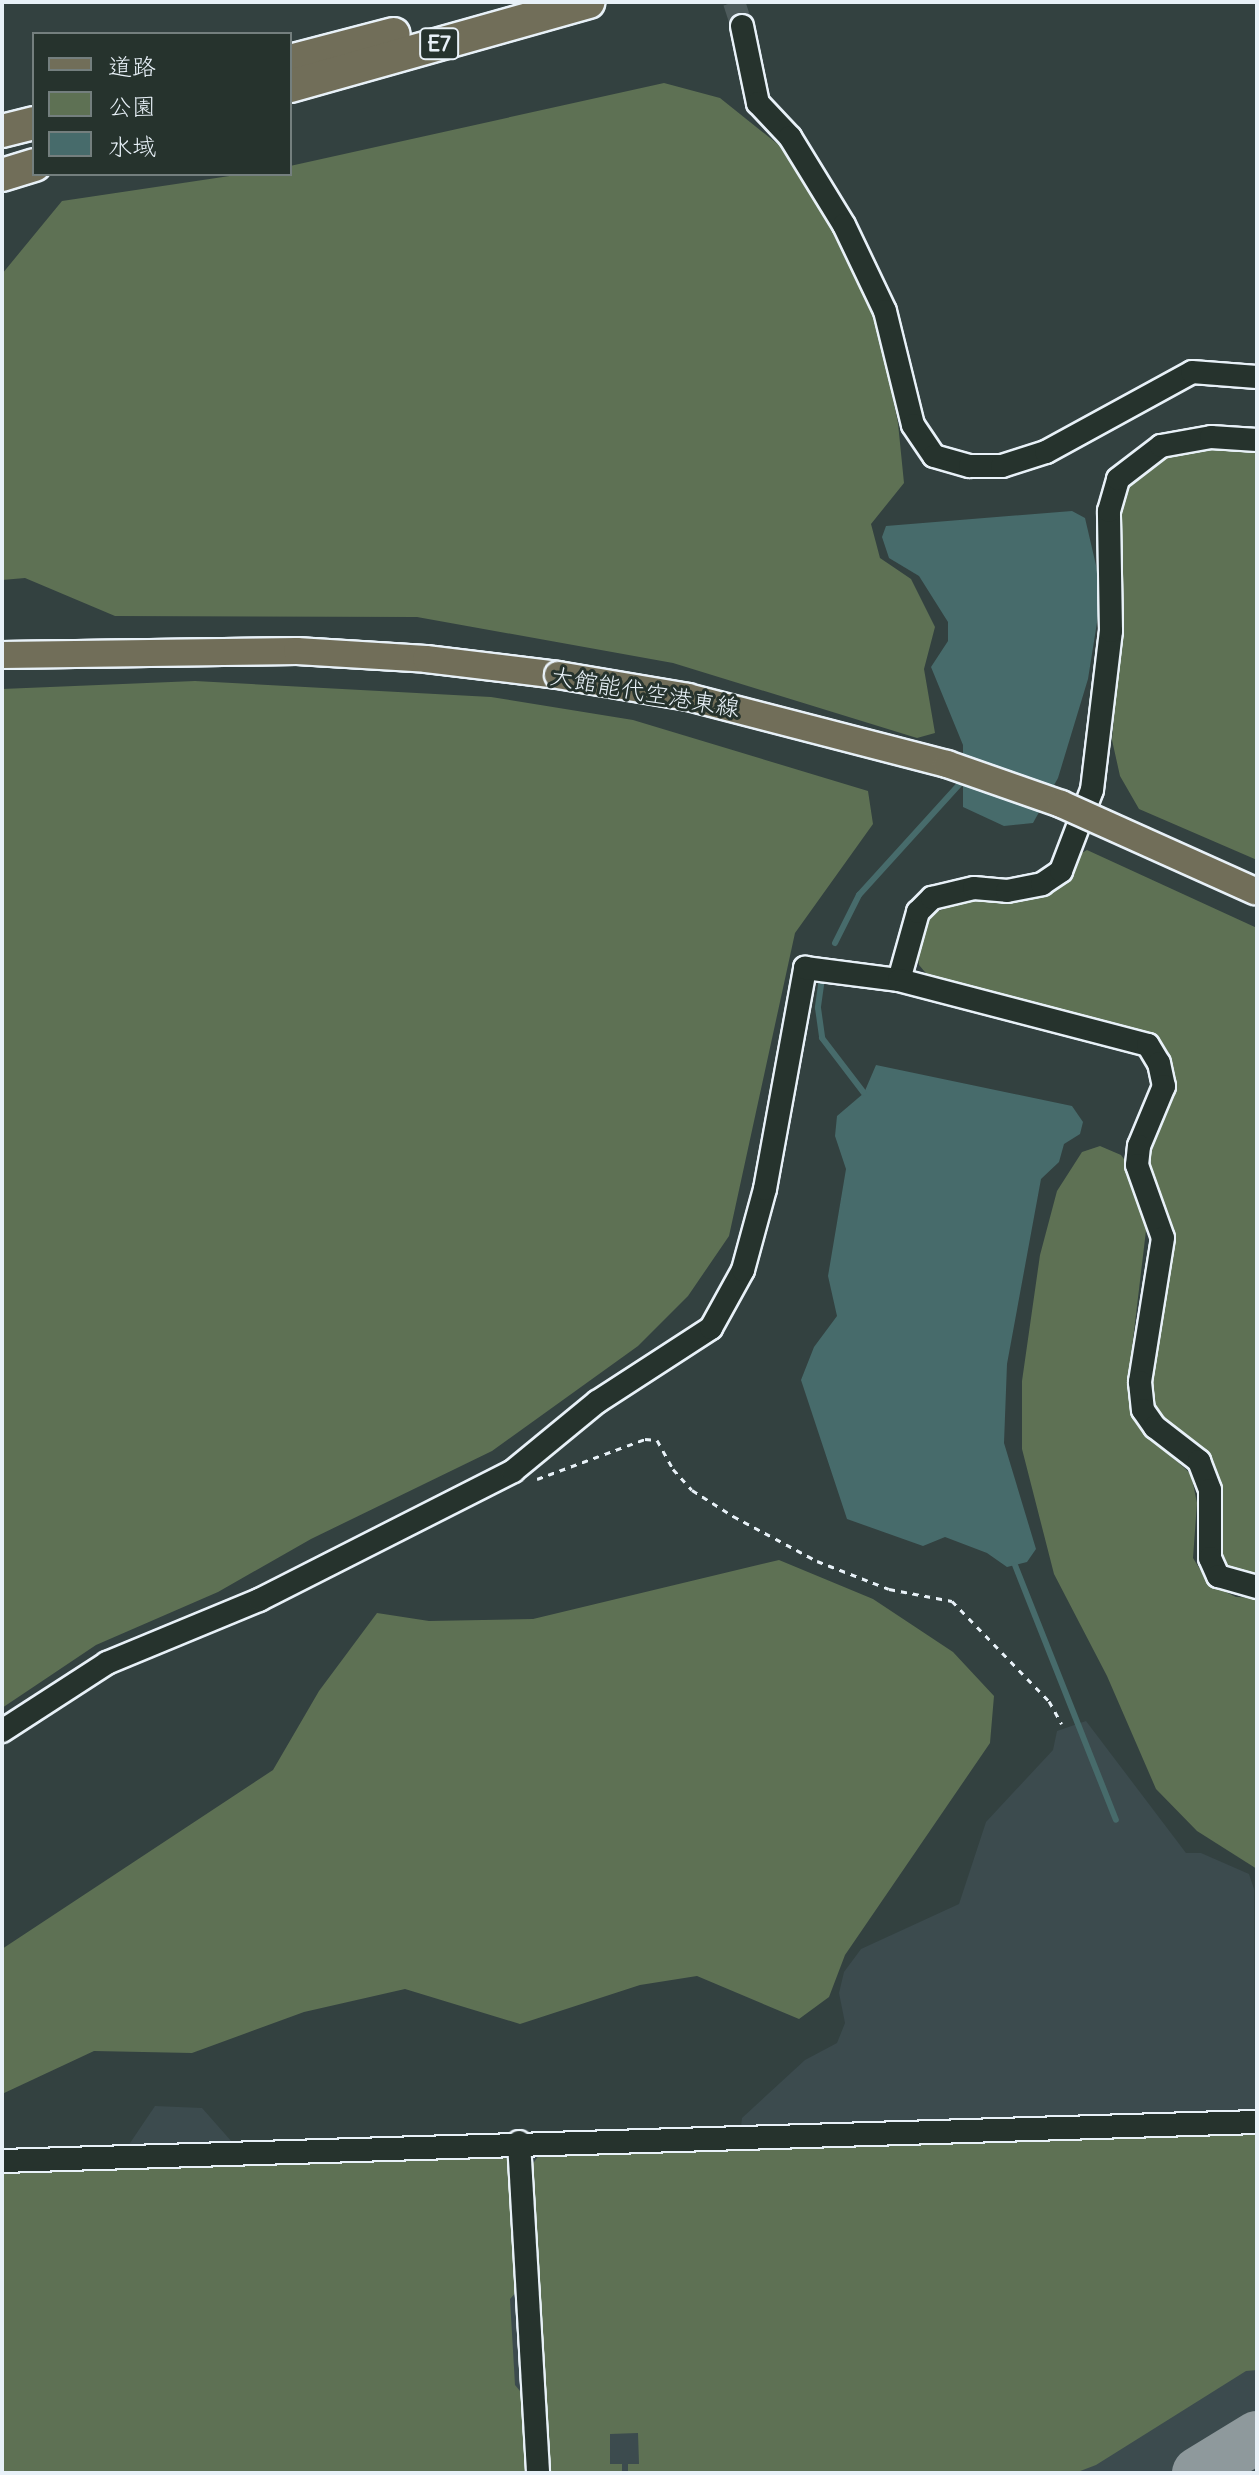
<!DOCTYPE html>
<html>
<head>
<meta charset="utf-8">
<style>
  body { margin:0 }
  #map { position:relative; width:1259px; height:2475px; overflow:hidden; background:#334140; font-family:Delius,"Klee One",sans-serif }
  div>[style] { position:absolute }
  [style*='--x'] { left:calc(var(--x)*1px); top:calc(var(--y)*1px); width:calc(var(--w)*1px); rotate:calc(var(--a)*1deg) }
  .built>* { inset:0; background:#3c4b4e }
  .green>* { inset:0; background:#5e7154 }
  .water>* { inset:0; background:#476b6b }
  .stream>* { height:6px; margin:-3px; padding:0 3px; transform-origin:3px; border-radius:3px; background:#476b6b }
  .taxiway>* { height:52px; margin:-26px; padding:0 26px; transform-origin:26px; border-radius:26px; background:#8e999c }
  .minor-tunnel>* { height:22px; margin-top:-11px; transform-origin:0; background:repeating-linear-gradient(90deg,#4e5b5c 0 22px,transparent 0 33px) }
  .path>* { height:3px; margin-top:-1.5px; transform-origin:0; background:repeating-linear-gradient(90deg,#e8f1f8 0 6px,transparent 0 12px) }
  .roads { filter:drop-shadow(2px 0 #e8f1f8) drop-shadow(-2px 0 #e8f1f8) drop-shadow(0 2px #e8f1f8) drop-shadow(0 -2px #e8f1f8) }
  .minor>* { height:22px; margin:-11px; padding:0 11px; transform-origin:11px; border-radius:11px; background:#26332d }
  .major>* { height:26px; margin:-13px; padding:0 13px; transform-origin:13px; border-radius:13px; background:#716e59 }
  .highway>* { height:32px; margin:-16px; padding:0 16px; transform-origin:16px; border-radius:16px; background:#716e59 }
  .bridges { filter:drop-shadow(2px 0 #e8f1f8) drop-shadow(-2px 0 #e8f1f8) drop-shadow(0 2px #e8f1f8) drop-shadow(0 -2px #e8f1f8) }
  .major-bridge>* { height:26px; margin:-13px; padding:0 13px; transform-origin:13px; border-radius:13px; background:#716e59 }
  span { translate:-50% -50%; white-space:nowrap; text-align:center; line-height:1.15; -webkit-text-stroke:6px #26332d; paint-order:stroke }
  .shield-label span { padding:2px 6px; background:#26332d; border:2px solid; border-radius:6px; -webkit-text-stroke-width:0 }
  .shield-label { font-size:22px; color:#e8f1f8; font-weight:700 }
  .street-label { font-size:24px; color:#e8f1f8 }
  .frame { position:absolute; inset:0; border:4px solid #e8f1f8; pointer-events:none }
  .legend { position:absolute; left:32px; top:32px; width:260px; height:144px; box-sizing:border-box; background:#26332d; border:2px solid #747f7e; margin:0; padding:10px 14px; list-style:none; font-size:24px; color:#e8f1f8 }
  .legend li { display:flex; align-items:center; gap:16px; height:40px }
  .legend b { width:40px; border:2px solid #747f7e }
</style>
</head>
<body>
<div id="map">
  <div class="built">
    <div style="clip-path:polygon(1086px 1721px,1186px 1853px,1201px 1853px,1249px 1874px,1254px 1889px,1257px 2473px,2px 2473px,2px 2151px,128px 2146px,155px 2106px,202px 2108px,232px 2142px,741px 2127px,742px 2118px,805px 2060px,837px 2043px,845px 2023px,839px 1993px,844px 1972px,861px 1949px,959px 1904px,986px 1822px,1053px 1750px,1057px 1731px)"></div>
  </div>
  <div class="green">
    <div style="clip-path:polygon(664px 83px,720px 98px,785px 150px,844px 240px,875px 313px,898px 423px,904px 483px,871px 524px,880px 558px,911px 579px,935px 627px,924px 669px,935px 733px,917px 738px,673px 663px,417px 617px,115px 616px,25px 578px,2px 580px,2px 274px,62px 201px,243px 174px,290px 174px,290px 166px)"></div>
    <div style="clip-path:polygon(1208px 443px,1257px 449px,1257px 860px,1139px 809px,1120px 776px,1112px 740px,1122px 621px,1117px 516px,1127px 482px,1163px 454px)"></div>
    <div style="clip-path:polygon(195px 681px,491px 697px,633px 720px,868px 791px,873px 824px,795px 933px,729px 1236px,688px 1296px,638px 1346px,492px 1451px,311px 1539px,218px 1592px,96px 1645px,2px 1708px,2px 689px)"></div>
    <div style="clip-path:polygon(1087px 850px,1257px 928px,1257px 1578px,1220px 1564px,1216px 1485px,1157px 1418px,1148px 1400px,1170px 1236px,1146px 1165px,1166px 1057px,930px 978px,919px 965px,916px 940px,926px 916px,979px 895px,1004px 898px)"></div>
    <div style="clip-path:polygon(1100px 1146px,1121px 1155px,1138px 1179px,1147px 1222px,1128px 1382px,1135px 1411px,1144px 1432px,1191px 1474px,1197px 1503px,1193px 1558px,1209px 1584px,1236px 1597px,1257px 1598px,1257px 1869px,1197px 1831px,1156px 1789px,1107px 1676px,1054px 1574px,1022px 1449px,1022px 1381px,1040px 1255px,1057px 1191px,1082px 1152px)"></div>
    <div style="clip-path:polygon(779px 1560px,873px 1599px,953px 1652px,994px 1696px,990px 1743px,845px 1955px,829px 1997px,799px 2019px,697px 1976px,640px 1985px,520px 2024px,405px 1989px,304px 2012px,192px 2053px,94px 2051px,2px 2094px,2px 1949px,273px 1770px,319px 1691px,377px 1613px,429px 1621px,533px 1619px)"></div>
    <div style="clip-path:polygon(1257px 2130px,1257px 2370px,1246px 2371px,1096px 2465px,1075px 2473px,628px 2473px,628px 2464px,639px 2464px,638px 2433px,610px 2434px,610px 2464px,622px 2464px,622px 2473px,547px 2473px,528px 2171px,541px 2152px)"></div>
    <div style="clip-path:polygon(500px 2154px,508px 2160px,512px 2177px,519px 2289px,510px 2299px,515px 2385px,525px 2397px,529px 2473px,2px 2473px,2px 2170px)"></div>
  </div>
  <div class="water">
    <div style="clip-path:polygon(1072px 511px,1085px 518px,1102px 591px,1088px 679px,1058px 778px,1033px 823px,1004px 826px,963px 807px,963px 745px,931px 667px,948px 641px,948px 622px,919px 576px,889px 558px,882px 537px,886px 526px)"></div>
    <div style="clip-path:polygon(876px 1065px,1072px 1106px,1083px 1122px,1080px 1134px,1064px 1144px,1059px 1162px,1041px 1179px,1007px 1364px,1004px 1443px,1036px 1549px,1027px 1562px,1007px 1567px,987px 1553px,945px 1537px,923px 1546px,847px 1519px,801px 1380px,814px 1347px,837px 1316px,828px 1276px,846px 1169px,835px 1136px,837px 1116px,864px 1093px)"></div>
  </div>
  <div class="stream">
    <div style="--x:835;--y:943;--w:54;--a:-63.4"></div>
    <div style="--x:859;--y:895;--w:156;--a:-47.8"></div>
    <div style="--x:822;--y:978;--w:30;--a:98"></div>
    <div style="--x:818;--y:1008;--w:30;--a:82"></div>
    <div style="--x:822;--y:1038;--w:69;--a:52.6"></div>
    <div style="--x:1015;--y:1565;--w:274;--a:68.4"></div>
  </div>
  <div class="taxiway">
    <div style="--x:1198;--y:2473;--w:69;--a:-31.4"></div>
  </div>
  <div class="minor-tunnel">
    <div style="--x:734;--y:2;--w:25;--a:72"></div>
  </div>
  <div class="path">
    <div style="--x:537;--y:1479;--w:115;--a:-20.3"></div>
    <div style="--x:645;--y:1439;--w:12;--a:5"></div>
    <div style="--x:657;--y:1440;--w:33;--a:61"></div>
    <div style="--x:673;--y:1469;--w:28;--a:48"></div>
    <div style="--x:692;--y:1490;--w:49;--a:32.4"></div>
    <div style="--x:733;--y:1516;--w:95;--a:28.2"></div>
    <div style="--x:817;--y:1561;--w:77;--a:21.3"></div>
    <div style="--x:889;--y:1589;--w:64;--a:10.8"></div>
    <div style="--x:952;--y:1601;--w:139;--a:45.9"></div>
    <div style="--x:1049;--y:1701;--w:26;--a:61"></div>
  </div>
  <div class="roads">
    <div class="minor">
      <div style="--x:742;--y:26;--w:79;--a:78.3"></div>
      <div style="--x:758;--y:103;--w:47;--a:46.7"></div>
      <div style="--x:790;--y:137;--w:103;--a:58.5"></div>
      <div style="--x:844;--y:225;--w:95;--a:64.5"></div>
      <div style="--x:885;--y:311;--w:117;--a:76.2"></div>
      <div style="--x:913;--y:425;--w:37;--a:56"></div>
      <div style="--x:934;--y:456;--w:37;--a:16"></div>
      <div style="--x:970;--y:466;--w:32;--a:0"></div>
      <div style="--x:1002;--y:466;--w:46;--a:-17.7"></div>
      <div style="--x:1046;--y:452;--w:166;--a:-28.7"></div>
      <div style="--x:1192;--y:372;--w:65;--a:4.4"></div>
      <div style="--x:899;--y:980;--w:71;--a:-74.4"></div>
      <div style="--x:918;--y:912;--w:20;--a:-45"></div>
      <div style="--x:932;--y:898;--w:43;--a:-13.4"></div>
      <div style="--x:974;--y:888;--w:33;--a:5"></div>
      <div style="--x:1007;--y:891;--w:36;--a:-11"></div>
      <div style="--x:1042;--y:884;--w:23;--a:-34"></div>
      <div style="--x:1061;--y:871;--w:87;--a:-69.1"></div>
      <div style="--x:1092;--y:790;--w:160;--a:-83.2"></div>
      <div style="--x:1111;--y:631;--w:120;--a:-91"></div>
      <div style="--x:1109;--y:511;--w:33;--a:-74"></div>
      <div style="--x:1118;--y:479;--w:54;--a:-37.5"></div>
      <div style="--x:1161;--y:446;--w:51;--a:-10.2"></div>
      <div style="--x:1211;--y:437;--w:46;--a:3.7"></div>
      <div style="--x:2;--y:1731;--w:125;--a:-32.9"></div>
      <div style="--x:107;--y:1663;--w:165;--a:-22.5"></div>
      <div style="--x:259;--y:1600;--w:285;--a:-26.9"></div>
      <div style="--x:513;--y:1471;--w:109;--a:-39.4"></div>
      <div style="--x:597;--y:1402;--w:136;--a:-33"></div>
      <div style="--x:711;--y:1328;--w:66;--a:-61.1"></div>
      <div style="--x:743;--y:1270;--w:84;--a:-74.8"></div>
      <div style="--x:765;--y:1189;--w:225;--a:-79.7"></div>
      <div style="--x:805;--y:968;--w:95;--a:7.3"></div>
      <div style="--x:899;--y:980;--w:257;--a:14.6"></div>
      <div style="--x:1148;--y:1045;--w:21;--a:59"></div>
      <div style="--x:1159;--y:1063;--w:24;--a:78"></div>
      <div style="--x:1164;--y:1086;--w:65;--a:112.6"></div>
      <div style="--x:1139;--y:1146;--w:19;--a:96"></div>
      <div style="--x:1137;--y:1165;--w:77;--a:70.4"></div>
      <div style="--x:1163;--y:1238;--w:146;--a:99.1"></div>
      <div style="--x:1140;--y:1382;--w:28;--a:84"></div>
      <div style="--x:1143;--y:1410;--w:21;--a:55"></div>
      <div style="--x:1155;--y:1427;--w:56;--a:37.7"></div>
      <div style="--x:1199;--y:1461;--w:31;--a:69"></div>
      <div style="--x:1210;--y:1490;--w:68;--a:90"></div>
      <div style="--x:1210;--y:1558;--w:20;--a:66"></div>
      <div style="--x:1218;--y:1576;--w:41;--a:15.8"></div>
      <div style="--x:519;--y:2142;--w:332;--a:86.7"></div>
      <div style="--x:2;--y:2161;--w:1256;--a:-1.78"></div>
    </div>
    <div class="major">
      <div style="--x:2;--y:655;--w:295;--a:-0.8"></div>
      <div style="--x:297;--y:651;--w:129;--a:3.5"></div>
      <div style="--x:426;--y:659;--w:133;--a:6.9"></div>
    </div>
    <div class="highway">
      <div style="--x:290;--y:61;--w:107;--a:-14.6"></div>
      <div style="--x:290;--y:86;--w:310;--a:-15.7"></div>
      <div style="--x:2;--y:131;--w:33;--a:-14"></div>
      <div style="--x:2;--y:175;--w:34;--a:-17"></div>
    </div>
  </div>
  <div class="bridges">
    <div class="major-bridge">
      <div style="--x:558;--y:675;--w:132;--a:9.6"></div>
      <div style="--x:688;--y:697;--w:268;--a:14.5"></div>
      <div style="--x:947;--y:764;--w:121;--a:19.3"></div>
      <div style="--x:1061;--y:804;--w:213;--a:24.2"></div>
    </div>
  </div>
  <div class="shield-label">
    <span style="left:439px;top:44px">E7</span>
  </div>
  <div class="street-label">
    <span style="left:645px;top:692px;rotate:10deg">大館能代空港東線</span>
  </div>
  <div class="frame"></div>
  <ul class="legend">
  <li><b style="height:10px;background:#716e59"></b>道路</li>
  <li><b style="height:22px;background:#5e7154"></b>公園</li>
  <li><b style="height:22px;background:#476b6b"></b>水域</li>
  </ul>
</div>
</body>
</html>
